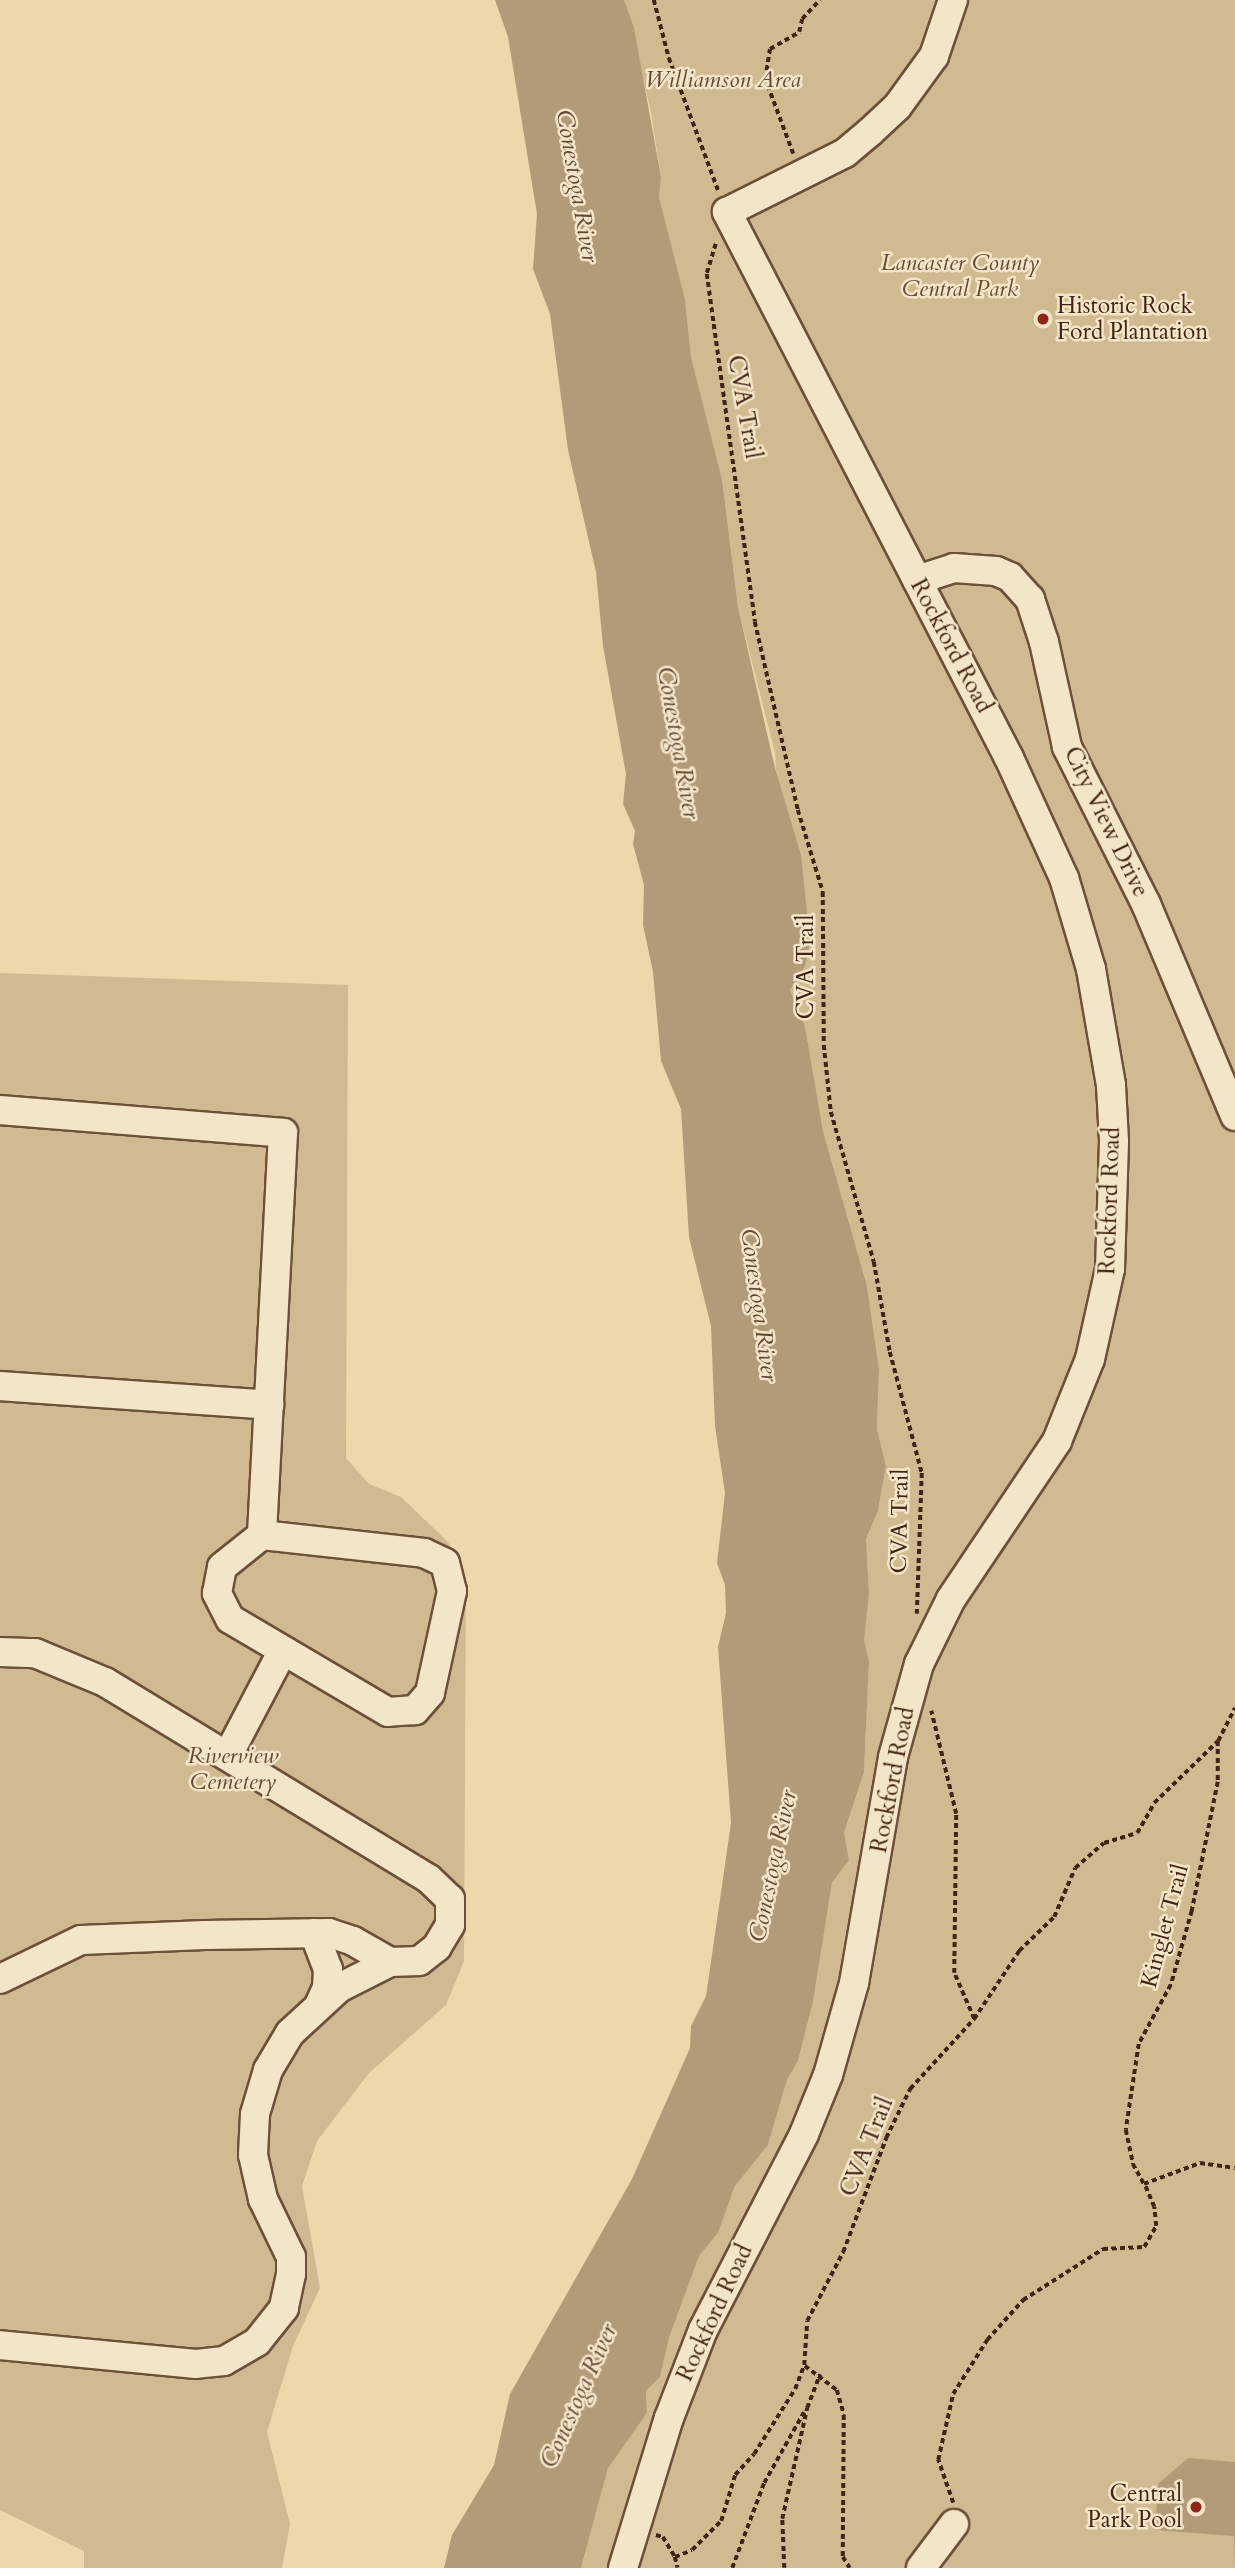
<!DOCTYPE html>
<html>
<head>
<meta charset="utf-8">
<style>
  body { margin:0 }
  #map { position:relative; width:1235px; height:2568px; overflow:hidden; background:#ecd9ab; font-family:Cardo,serif }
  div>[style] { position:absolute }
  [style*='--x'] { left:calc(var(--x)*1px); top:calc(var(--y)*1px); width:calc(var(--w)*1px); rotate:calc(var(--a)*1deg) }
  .green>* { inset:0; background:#cfba91 }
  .water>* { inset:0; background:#b29b78 }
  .path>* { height:3.5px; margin-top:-1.75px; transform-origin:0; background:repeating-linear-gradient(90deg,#422314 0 5px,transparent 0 8.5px) }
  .roads { filter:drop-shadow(2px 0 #6c503a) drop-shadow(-2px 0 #6c503a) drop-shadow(0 2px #6c503a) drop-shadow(0 -2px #6c503a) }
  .minor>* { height:28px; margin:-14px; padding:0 14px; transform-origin:14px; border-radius:14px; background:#f3e6c8 }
  .dots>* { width:19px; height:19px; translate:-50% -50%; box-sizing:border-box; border:4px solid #f3e6c8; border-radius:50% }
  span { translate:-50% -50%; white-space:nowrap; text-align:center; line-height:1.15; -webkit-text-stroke:5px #f3e6c8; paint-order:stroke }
  .park-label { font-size:23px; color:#654933; font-style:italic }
  .poi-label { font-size:23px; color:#422314 }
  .left { translate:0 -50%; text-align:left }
  .right { translate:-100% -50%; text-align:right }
  .street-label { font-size:23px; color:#422314 }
  .water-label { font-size:24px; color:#644732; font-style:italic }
</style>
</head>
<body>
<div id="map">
  <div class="green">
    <div style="clip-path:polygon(624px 0,1235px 0,1235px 2568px,581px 2568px,608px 2467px,647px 2413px,646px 2391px,660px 2377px,669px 2338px,699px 2256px,718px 2233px,735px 2186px,768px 2145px,787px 2080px,798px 2061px,813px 2002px,832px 1883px,849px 1860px,844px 1833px,864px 1772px,869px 1661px,863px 1640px,869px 1593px,866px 1539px,878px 1511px,886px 1466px,877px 1429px,879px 1369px,867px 1286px,823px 1131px,805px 1026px,790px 990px,775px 753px,738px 607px,722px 479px,691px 357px,685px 299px,659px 197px,661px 177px,651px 112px)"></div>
    <div style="clip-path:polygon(0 973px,348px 985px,346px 1458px,369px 1484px,401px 1497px,448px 1542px,466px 1579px,464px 1961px,446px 2005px,369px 2073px,317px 2141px,302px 2186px,320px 2288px,293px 2346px,267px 2432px,290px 2524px,282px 2568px,84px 2568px,84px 2551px,0 2510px)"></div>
  </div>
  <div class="water">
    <div style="clip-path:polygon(495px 0,624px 0,634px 28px,661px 177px,659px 197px,685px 299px,691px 357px,722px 479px,738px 607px,775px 768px,801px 855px,810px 942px,805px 966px,790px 990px,805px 1026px,823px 1131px,867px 1286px,879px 1369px,877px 1429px,886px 1466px,878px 1511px,866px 1539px,869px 1593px,864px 1640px,869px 1661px,864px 1772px,844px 1833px,849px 1860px,832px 1883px,813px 2002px,798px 2061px,787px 2080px,768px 2145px,735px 2186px,718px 2233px,699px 2256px,669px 2338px,660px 2377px,646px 2391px,647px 2413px,608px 2468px,581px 2568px,444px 2568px,452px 2535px,494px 2465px,510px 2394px,632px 2179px,690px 2048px,691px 2026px,706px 1996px,731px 1823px,718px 1647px,726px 1613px,725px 1585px,717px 1563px,725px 1493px,715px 1426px,711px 1326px,689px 1237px,681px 1109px,661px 1061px,653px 972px,643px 925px,644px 885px,633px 844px,635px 831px,623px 804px,626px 774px,603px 646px,596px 572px,568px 450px,550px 314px,533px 269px,537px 214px,508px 37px)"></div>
    <div style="clip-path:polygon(1188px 2458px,1235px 2462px,1235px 2568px,1234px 2536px,1155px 2530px,1158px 2484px)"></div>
  </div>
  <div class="path">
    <div style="--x:654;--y:0;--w:60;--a:75.5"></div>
    <div style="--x:669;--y:58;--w:141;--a:69.6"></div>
    <div style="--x:793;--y:154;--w:80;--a:-110.5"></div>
    <div style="--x:765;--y:79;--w:30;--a:-81"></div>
    <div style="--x:770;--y:49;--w:34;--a:-30"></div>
    <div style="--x:799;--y:32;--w:13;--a:-77"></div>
    <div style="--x:802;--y:19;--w:26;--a:-47"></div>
    <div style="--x:716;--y:244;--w:31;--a:107"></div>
    <div style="--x:707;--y:274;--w:351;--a:82.1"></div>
    <div style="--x:755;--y:622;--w:193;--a:77.1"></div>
    <div style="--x:798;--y:810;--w:86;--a:73"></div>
    <div style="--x:823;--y:892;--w:153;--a:89.6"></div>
    <div style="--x:824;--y:1045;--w:67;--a:84"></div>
    <div style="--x:831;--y:1112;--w:156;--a:74"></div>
    <div style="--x:874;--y:1262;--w:91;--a:79.9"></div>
    <div style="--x:890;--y:1352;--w:125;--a:75.2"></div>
    <div style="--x:922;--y:1473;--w:141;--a:92"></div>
    <div style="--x:1218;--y:1741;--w:41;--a:90"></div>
    <div style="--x:1218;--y:1782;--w:132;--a:101.4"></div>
    <div style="--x:1192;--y:1911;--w:77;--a:105.8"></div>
    <div style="--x:1171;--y:1985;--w:67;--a:118.5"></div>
    <div style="--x:1139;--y:2044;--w:87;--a:98.6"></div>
    <div style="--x:1126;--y:2130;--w:35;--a:78"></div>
    <div style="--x:1133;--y:2164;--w:23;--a:61"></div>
    <div style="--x:1144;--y:2184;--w:60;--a:-20.6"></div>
    <div style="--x:1200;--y:2163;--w:35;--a:8"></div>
    <div style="--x:974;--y:2019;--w:82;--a:-56.5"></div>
    <div style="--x:1019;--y:1951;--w:49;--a:-44.2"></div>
    <div style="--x:1054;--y:1917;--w:53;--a:-66.8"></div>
    <div style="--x:1075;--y:1868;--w:38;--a:-41"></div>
    <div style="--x:1104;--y:1843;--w:34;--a:-17"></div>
    <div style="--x:1137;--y:1833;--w:34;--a:-60"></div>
    <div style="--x:1154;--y:1803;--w:89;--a:-44.1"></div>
    <div style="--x:1218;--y:1741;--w:37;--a:-63"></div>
    <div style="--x:805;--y:2366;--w:40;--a:37"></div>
    <div style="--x:837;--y:2390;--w:26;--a:74"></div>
    <div style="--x:844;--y:2415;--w:142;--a:90.4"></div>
    <div style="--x:843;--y:2557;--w:13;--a:58"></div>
    <div style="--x:953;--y:2503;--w:46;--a:-109.2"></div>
    <div style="--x:938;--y:2460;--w:68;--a:-77.2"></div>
    <div style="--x:953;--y:2394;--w:64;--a:-57.8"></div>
    <div style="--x:987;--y:2340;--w:54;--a:-48"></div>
    <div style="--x:1023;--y:2300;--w:95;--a:-32.5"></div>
    <div style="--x:1103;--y:2249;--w:41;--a:-2.8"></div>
    <div style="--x:1144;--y:2247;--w:24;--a:-60"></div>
    <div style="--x:1156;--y:2226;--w:19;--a:-96"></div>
    <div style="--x:1154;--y:2207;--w:25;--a:-113"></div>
    <div style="--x:656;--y:2535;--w:7;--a:16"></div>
    <div style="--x:663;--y:2537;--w:23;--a:59"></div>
    <div style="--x:675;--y:2557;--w:18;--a:-22"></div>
    <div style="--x:692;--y:2550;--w:41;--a:-45"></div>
    <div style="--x:721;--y:2521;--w:48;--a:-73.1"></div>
    <div style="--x:735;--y:2475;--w:28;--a:-48"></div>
    <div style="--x:754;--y:2454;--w:77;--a:-57.8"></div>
    <div style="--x:795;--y:2389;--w:26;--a:-69"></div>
    <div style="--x:804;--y:2365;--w:44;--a:-86.1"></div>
    <div style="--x:807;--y:2321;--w:78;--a:-62.4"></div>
    <div style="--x:843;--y:2252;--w:122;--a:-69.3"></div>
    <div style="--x:886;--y:2138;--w:55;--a:-63.9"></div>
    <div style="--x:910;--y:2089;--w:95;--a:-47.6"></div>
    <div style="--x:974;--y:2019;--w:50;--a:-113.5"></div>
    <div style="--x:954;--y:1973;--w:159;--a:-89.3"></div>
    <div style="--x:956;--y:1814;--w:106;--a:-103.6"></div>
    <div style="--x:675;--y:2557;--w:11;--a:75"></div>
    <div style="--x:732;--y:2568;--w:91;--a:-69.4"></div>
    <div style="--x:764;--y:2483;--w:81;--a:-60.6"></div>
    <div style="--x:784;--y:2568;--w:49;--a:-92.3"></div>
    <div style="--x:782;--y:2519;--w:114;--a:-77.3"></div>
    <div style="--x:807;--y:2408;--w:36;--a:-69"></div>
  </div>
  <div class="roads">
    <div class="minor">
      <div style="--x:917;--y:580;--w:39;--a:-18"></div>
      <div style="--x:954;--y:568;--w:42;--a:4.1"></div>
      <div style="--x:996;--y:571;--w:15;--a:23"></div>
      <div style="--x:1010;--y:577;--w:30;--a:48"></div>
      <div style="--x:1030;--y:599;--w:45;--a:72"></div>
      <div style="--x:1044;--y:642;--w:107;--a:77.6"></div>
      <div style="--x:1067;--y:747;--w:176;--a:63.3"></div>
      <div style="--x:1146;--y:904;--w:230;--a:67.2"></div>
      <div style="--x:0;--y:1110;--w:284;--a:4.6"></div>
      <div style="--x:283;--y:1133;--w:403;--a:93"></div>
      <div style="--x:0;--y:1386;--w:270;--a:4"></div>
      <div style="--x:262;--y:1535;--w:163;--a:6.3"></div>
      <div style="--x:424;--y:1553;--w:23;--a:25"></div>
      <div style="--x:445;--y:1563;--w:29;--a:76"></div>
      <div style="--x:452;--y:1591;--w:104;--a:102.2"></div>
      <div style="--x:430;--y:1693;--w:23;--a:131"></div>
      <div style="--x:415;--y:1710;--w:27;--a:176"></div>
      <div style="--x:388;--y:1712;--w:183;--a:-149.5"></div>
      <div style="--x:230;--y:1619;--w:29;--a:-117"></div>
      <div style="--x:217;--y:1593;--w:26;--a:-79"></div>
      <div style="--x:222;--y:1567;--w:51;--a:-38.7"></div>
      <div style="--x:0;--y:1652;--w:35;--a:2"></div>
      <div style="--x:35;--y:1653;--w:76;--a:22.5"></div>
      <div style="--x:105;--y:1682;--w:379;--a:31.3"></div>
      <div style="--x:429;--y:1879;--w:29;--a:44"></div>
      <div style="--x:450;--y:1899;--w:26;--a:90"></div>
      <div style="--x:450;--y:1925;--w:26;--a:121"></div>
      <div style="--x:437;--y:1947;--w:23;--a:142"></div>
      <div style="--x:419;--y:1961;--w:29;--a:178"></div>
      <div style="--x:390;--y:1962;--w:57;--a:153"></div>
      <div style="--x:339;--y:1988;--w:67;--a:137.4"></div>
      <div style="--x:290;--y:2033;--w:43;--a:120.7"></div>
      <div style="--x:268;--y:2070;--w:46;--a:106.5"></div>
      <div style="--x:255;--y:2114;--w:41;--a:92.8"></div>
      <div style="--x:253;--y:2155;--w:45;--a:77.2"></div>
      <div style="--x:263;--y:2199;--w:64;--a:64.2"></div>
      <div style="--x:291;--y:2257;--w:17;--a:90"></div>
      <div style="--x:291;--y:2274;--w:35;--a:102"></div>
      <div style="--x:284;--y:2308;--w:43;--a:128.5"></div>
      <div style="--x:257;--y:2342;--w:38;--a:150"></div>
      <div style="--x:224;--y:2361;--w:28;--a:174"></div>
      <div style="--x:196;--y:2364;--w:197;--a:-174.5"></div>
      <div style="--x:228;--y:1755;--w:116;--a:-62.3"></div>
      <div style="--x:314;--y:1933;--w:39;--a:69"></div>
      <div style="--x:328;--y:1969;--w:19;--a:93"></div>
      <div style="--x:327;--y:1988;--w:17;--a:115"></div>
      <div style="--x:0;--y:1979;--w:90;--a:-25.7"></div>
      <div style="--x:81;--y:1940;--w:124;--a:-2.3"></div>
      <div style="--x:205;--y:1935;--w:124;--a:-0.9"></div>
      <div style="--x:329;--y:1933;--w:25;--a:18"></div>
      <div style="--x:353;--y:1941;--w:43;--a:29.6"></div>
      <div style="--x:623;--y:2568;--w:157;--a:-73"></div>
      <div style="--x:669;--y:2418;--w:94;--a:-68.9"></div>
      <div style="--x:703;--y:2330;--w:220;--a:-62.7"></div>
      <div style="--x:804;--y:2134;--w:64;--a:-67.9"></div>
      <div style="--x:828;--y:2075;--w:96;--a:-74.2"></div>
      <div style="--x:854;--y:1983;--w:229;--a:-80.2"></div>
      <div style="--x:893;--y:1757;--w:97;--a:-74.4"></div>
      <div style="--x:919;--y:1664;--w:72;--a:-63.8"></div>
      <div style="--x:951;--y:1599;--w:190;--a:-56.1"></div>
      <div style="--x:1057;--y:1441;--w:88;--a:-68.1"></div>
      <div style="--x:1090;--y:1359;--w:92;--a:-77.5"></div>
      <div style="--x:1110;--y:1269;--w:128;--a:-88.2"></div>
      <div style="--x:1114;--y:1141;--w:56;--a:-93.1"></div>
      <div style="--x:1111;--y:1085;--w:118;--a:-99.8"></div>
      <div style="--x:1091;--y:969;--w:95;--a:-106.5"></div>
      <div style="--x:1064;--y:878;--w:132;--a:-114.6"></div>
      <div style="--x:1009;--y:758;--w:615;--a:-117.32"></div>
      <div style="--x:727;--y:212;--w:132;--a:-26.6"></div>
      <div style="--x:845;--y:153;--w:33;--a:-40"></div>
      <div style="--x:870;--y:132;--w:37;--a:-43"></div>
      <div style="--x:897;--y:107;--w:63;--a:-54"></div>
      <div style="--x:934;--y:56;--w:59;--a:-71.3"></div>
      <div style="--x:921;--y:2568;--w:55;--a:-53.1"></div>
    </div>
  </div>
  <div class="dots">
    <div style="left:1043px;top:319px;background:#8f2418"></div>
    <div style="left:1196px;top:2507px;background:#8f2418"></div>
  </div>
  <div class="park-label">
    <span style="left:723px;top:80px">Williamson Area</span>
    <span style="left:960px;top:276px">Lancaster County<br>Central Park</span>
    <span style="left:233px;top:1769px">Riverview<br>Cemetery</span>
  </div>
  <div class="poi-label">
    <span class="left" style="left:1057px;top:319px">Historic Rock<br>Ford Plantation</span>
    <span class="right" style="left:1182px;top:2507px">Central<br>Park Pool</span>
  </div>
  <div class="street-label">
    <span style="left:744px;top:407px;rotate:80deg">CVA Trail</span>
    <span style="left:951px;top:646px;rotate:62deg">Rockford Road</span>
    <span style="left:1106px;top:822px;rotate:64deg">City View Drive</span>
    <span style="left:806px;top:967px;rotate:-90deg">CVA Trail</span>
    <span style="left:1110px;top:1201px;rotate:-88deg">Rockford Road</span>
    <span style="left:900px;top:1521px;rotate:-89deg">CVA Trail</span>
    <span style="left:893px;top:1780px;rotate:-79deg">Rockford Road</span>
    <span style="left:1165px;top:1926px;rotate:-75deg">Kinglet Trail</span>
    <span style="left:867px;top:2147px;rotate:-68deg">CVA Trail</span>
    <span style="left:715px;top:2313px;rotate:-65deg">Rockford Road</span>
  </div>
  <div class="water-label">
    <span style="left:577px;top:186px;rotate:80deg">Conestoga River</span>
    <span style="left:678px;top:743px;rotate:80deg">Conestoga River</span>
    <span style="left:759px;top:1305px;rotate:82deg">Conestoga River</span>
    <span style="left:773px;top:1866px;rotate:-78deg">Conestoga River</span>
    <span style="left:579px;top:2396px;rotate:-66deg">Conestoga River</span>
  </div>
</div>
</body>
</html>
